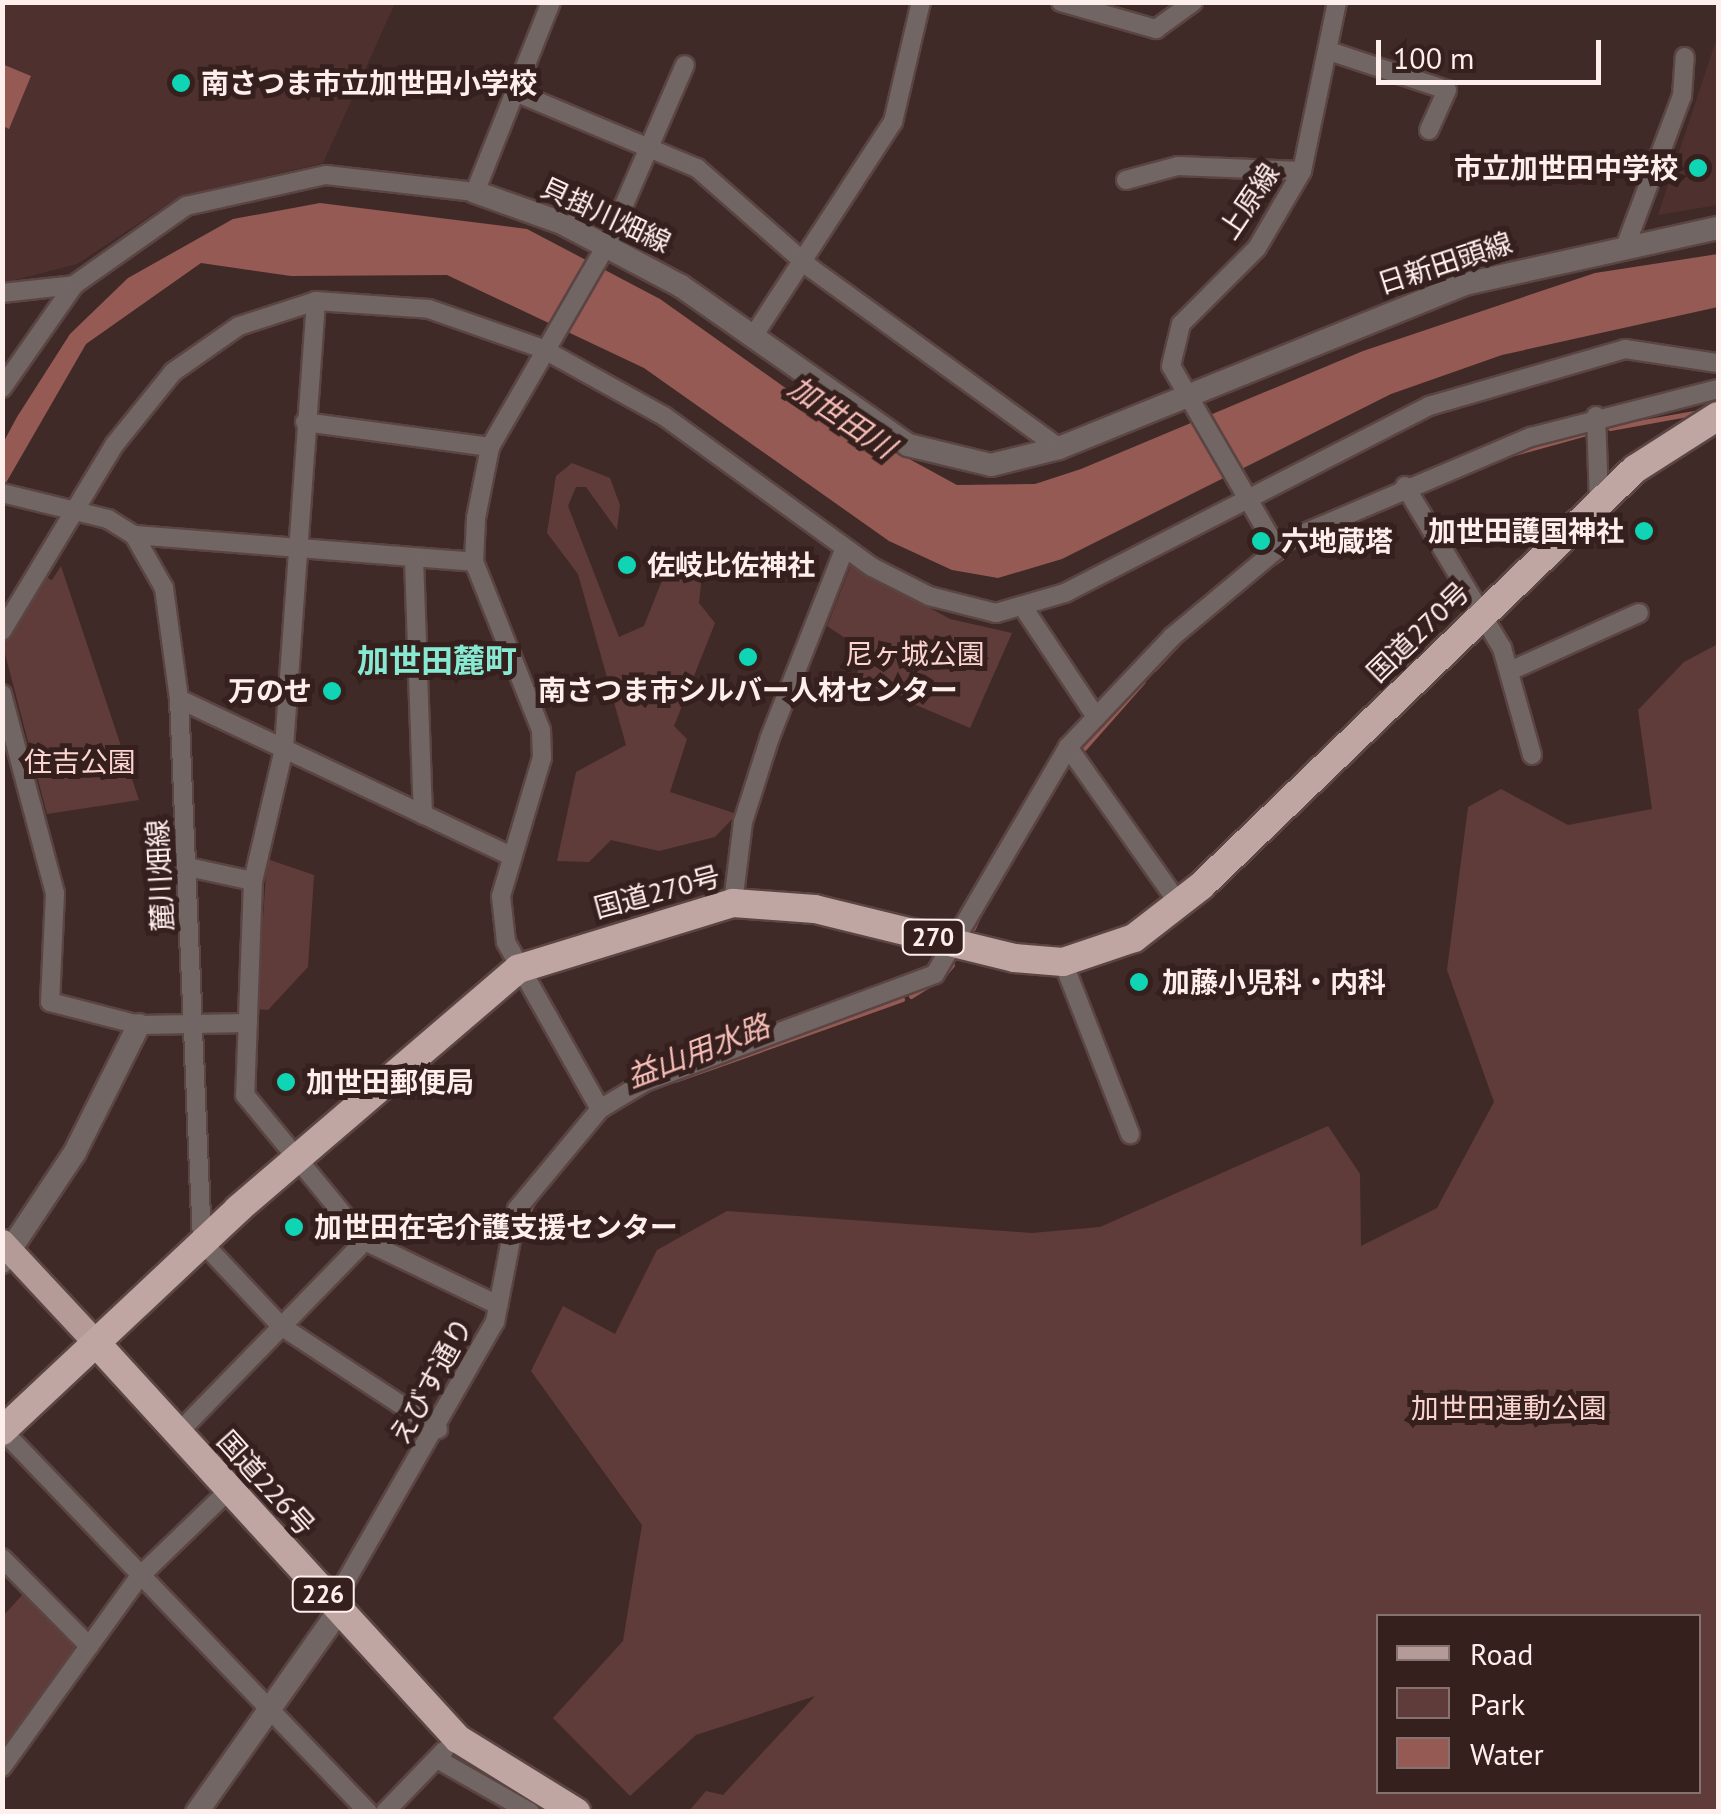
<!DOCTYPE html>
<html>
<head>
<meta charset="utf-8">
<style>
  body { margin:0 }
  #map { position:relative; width:1721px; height:1814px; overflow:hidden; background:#402a27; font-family:"PT Sans","Noto Sans JP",sans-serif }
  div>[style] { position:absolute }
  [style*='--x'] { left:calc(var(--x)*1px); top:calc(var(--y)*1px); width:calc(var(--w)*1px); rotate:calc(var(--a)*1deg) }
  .built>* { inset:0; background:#4e312e }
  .green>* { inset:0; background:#5f3c39 }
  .water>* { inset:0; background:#965a54 }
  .stream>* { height:5px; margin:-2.5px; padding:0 2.5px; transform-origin:2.5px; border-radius:2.5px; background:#965a54 }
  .roads { filter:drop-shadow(2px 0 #5b4543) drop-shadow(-2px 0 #5b4543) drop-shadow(0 2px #5b4543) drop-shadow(0 -2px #5b4543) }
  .minor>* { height:18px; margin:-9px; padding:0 9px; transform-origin:9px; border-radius:9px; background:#726665 }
  .tertiary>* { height:22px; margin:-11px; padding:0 11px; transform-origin:11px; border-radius:11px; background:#726665 }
  .primary>* { height:25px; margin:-12.5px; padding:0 12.5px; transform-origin:12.5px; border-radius:12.5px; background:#b49b98 }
  .trunk>* { height:28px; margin:-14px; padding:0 14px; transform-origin:14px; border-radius:14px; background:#c0a6a2 }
  .dots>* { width:28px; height:28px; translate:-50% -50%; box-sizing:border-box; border:5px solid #36201e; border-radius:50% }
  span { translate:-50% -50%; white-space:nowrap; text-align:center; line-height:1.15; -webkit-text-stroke:10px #36201e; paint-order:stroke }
  .shield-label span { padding:2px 8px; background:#36201e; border:2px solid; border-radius:8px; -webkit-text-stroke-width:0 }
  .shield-label { font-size:25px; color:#feeeec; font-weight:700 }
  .poi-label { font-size:28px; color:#feeeec; font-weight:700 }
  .left { translate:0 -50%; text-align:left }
  .right { translate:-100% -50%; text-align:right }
  .street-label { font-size:28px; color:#feeeec }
  .park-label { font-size:28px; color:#fbd4d0 }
  .water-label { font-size:30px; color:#f8bfb9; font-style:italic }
  .quarter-label { font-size:32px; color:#87e9d1; font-weight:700 }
  .frame { position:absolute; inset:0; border:5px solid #feeeec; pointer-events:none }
  .legend { position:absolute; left:1376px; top:1614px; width:325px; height:180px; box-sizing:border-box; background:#36201e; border:2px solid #867270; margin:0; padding:12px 18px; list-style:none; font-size:30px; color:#feeeec }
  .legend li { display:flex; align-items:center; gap:20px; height:50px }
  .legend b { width:50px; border:2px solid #867270 }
  .scale { position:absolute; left:1376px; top:40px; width:225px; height:45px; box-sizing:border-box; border:5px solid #feeeec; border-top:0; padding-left:12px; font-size:30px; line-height:35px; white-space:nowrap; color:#feeeec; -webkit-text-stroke:8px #36201e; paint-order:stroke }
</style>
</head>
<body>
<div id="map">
  <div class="built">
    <div style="clip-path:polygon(3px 3px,395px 3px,323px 163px,180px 196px,77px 264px,3px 283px)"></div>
    <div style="clip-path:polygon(1718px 35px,1718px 205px,1658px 215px)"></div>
  </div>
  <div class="green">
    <div style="clip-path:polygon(572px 463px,610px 478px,620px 505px,617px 530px,586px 487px,576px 487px,568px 506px,619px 637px,644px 626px,671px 558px,703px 565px,699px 603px,715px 623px,674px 726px,687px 739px,670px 792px,737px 814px,715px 837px,659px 851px,611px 840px,589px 862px,557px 861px,576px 772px,626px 745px,578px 574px,547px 533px,556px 476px)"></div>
    <div style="clip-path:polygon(851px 565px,950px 619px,1012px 633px,970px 728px,855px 679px,865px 651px,827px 626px)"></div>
    <div style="clip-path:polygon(61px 566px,139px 800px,47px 814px,3px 646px,43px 576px,52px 580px)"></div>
    <div style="clip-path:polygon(evenodd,1718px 644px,1718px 1811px,689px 1811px,706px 1791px,723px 1795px,815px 1696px,696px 1735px,630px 1796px,553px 1718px,623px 1641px,642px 1525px,531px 1371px,563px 1306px,615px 1334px,657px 1250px,727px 1211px,1032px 1233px,1100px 1227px,1328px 1126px,1360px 1174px,1361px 1246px,1437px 1208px,1494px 1102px,1447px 970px,1468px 807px,1501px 789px,1568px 825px,1652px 809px,1638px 710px,1684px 662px,1718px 644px,1378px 1616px,1698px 1616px,1698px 1792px,1378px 1792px,1378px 1616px)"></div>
    <div style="clip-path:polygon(267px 859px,314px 875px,308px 967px,268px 1010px,257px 1009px)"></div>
    <div style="clip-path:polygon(25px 1592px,77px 1649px,3px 1754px,3px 1616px)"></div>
  </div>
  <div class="water">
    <div style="clip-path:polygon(2px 64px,31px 76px,9px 129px,3px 126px)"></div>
    <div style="clip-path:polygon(320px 203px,527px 229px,660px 299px,808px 404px,957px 485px,1035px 484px,1081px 469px,1363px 351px,1595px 273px,1718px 254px,1718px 307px,1502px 355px,1391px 394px,1062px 559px,998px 578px,952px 570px,889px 541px,644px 368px,447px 275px,291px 276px,201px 263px,86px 344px,3px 488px,3px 443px,17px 417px,70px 334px,128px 278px,233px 219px)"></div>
  </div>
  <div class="stream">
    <div style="--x:1610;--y:428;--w:84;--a:-10.2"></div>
    <div style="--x:1514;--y:453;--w:72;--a:-15.4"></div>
    <div style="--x:1274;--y:563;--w:17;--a:-36"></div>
    <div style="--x:1154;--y:669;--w:40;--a:-47"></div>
    <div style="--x:1084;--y:748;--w:89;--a:-48.6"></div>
    <div style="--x:973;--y:928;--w:12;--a:-66"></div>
    <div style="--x:941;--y:978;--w:17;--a:-50"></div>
    <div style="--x:911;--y:996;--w:25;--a:-32"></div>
    <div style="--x:675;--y:1080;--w:241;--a:-19.6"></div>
    <div style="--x:522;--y:1222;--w:24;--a:-60"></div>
  </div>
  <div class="roads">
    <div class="minor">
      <div style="--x:1061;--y:2;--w:99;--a:15.9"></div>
      <div style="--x:1156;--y:29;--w:46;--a:-36.1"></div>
      <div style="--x:1329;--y:51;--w:124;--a:18.3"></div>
      <div style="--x:1447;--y:90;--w:44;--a:114.2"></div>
      <div style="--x:515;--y:92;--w:197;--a:22.7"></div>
      <div style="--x:697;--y:168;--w:153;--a:41.3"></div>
      <div style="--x:812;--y:269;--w:305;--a:35.9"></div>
      <div style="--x:1126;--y:180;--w:54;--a:-15.1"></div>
      <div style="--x:1178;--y:166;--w:124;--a:2.3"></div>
      <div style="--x:1627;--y:242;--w:156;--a:-69.4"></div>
      <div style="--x:1682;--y:96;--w:39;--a:-86"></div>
      <div style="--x:2;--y:293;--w:72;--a:-6.3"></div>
      <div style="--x:316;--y:301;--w:449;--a:94.1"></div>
      <div style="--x:284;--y:749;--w:136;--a:103.2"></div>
      <div style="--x:253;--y:881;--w:214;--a:92.1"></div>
      <div style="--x:245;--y:1095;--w:189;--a:50.6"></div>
      <div style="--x:365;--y:1241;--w:148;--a:25.7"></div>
      <div style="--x:752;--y:338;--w:258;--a:-56.9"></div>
      <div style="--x:893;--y:122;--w:123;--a:-76.9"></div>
      <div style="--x:2;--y:388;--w:126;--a:-55"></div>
      <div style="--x:74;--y:285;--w:137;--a:-35.2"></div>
      <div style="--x:186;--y:206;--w:143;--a:-12.5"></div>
      <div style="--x:326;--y:175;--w:150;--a:6.5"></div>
      <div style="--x:475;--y:192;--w:205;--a:-68.2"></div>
      <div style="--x:1596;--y:416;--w:88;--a:88"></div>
      <div style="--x:305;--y:422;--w:187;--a:7.7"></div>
      <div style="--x:1405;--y:486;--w:189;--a:59.1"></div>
      <div style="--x:1502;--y:648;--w:111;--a:74.3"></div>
      <div style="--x:2;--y:493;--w:109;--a:13.8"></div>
      <div style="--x:108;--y:519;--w:31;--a:32"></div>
      <div style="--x:134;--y:535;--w:61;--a:60.5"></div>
      <div style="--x:164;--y:588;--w:112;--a:82.3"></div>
      <div style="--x:179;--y:699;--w:543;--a:87.57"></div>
      <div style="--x:202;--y:1242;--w:115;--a:46.8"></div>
      <div style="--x:281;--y:1326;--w:188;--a:33.3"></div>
      <div style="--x:134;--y:535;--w:341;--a:4.5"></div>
      <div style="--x:1277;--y:549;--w:211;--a:-120.1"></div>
      <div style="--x:1171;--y:366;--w:43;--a:-76.6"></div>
      <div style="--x:1181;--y:324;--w:107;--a:-45"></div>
      <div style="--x:1257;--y:248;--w:89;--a:-59.7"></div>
      <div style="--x:1302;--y:171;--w:173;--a:-78.3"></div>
      <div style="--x:414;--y:559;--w:256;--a:88"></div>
      <div style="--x:1023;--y:607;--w:132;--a:56.4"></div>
      <div style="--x:2;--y:631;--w:218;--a:-58.9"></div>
      <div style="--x:115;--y:444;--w:92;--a:-51.1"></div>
      <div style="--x:173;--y:372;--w:80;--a:-34.9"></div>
      <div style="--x:239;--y:326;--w:81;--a:-18"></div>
      <div style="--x:316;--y:301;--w:113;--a:4"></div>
      <div style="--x:429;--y:309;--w:121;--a:19.3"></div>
      <div style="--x:543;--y:349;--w:138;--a:29"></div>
      <div style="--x:664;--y:416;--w:257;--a:36"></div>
      <div style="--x:872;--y:567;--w:64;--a:27"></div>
      <div style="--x:929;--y:596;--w:69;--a:14.2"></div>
      <div style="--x:996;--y:613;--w:72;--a:-16.2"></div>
      <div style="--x:1065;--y:593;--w:409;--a:-27.2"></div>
      <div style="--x:1429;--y:406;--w:204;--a:-16.2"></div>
      <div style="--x:1625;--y:349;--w:94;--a:8.6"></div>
      <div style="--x:1512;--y:670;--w:139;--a:-24.2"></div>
      <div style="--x:2;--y:694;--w:206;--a:75.1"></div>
      <div style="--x:55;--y:893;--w:109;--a:92.6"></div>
      <div style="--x:50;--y:1002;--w:92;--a:14.5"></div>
      <div style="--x:139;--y:1025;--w:109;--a:-1.1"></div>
      <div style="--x:179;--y:699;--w:367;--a:25.3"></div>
      <div style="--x:1068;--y:747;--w:194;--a:54.7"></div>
      <div style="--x:188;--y:867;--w:66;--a:12.2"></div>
      <div style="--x:733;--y:903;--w:82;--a:-83"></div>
      <div style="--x:743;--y:822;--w:89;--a:-72.4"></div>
      <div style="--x:770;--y:737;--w:201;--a:-68.4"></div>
      <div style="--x:1063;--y:962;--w:185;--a:68.7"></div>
      <div style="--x:600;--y:1109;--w:192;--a:-119.4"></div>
      <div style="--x:506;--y:942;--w:46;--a:-96.2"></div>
      <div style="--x:501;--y:896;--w:144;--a:-73.5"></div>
      <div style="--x:542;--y:758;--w:28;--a:-92"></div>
      <div style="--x:541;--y:730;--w:181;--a:-111.7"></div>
      <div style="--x:474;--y:562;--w:44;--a:-87.4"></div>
      <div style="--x:476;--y:518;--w:72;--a:-78.8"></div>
      <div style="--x:490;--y:447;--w:234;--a:-60"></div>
      <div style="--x:607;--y:244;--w:195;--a:-66.5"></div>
      <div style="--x:3;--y:1431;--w:528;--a:46.23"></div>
      <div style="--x:178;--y:1433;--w:268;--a:-45.8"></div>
      <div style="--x:2;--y:1558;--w:124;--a:45.3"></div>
      <div style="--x:338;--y:1611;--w:25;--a:-79"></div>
      <div style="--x:343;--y:1586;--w:305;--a:-60.1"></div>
      <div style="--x:495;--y:1322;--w:115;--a:-79"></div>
      <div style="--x:517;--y:1209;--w:130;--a:-50.3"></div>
      <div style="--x:600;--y:1109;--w:52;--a:-31"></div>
      <div style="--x:645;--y:1082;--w:309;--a:-20.4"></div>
      <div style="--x:935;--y:974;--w:263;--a:-59.6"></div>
      <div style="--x:1068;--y:747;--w:151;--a:-46.6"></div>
      <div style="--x:1172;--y:637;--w:151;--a:-39.9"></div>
      <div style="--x:1288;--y:540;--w:264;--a:-23"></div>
      <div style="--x:1531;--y:437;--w:193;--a:-14.4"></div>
      <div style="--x:437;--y:1759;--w:107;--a:29.7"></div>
      <div style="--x:2;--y:1767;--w:236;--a:-54.2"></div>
      <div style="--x:140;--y:1576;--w:124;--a:-44"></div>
      <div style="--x:385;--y:1812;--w:85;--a:-46"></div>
    </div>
    <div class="tertiary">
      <div style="--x:475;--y:192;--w:92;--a:19.6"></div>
      <div style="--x:562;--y:223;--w:135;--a:27.9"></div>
      <div style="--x:681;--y:286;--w:277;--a:35"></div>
      <div style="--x:908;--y:445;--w:85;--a:13.5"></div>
      <div style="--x:991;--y:465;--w:70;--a:-14"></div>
      <div style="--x:1059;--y:448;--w:438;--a:-22"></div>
      <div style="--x:1465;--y:284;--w:259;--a:-12.5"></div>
      <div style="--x:2;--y:1262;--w:132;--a:-56.4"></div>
      <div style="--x:75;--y:1152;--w:142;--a:-63.3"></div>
      <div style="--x:197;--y:1812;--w:245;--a:-54.8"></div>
    </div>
    <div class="primary">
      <div style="--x:2;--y:1242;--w:139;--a:47"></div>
    </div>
    <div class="trunk">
      <div style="--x:97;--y:1344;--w:535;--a:47.58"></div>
      <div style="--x:458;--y:1739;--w:139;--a:31.7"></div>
      <div style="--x:2;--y:1431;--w:324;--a:-43.2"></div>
      <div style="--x:238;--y:1209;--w:369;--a:-40.6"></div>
      <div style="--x:518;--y:969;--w:225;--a:-17.1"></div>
      <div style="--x:733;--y:903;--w:82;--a:4.2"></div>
      <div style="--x:815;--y:909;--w:205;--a:13.8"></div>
      <div style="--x:1014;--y:958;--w:49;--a:4.7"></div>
      <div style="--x:1063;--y:962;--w:75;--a:-18.7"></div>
      <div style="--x:1134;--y:938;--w:85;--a:-37.8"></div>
      <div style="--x:1201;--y:886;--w:602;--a:-43.86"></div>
      <div style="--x:1635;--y:469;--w:98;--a:-32.6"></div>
    </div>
  </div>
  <div class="dots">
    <div style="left:181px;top:83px;background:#10d5b4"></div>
    <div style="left:1698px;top:168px;background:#10d5b4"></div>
    <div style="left:1644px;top:531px;background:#10d5b4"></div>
    <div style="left:1261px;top:541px;background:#10d5b4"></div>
    <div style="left:627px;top:565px;background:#10d5b4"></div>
    <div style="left:748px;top:657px;background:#10d5b4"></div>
    <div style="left:332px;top:691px;background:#10d5b4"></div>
    <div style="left:1139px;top:982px;background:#10d5b4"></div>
    <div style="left:286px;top:1082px;background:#10d5b4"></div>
    <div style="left:294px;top:1227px;background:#10d5b4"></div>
  </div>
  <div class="shield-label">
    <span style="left:933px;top:937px">270</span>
    <span style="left:323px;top:1594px">226</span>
  </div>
  <div class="poi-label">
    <span class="left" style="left:201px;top:83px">南さつま市立加世田小学校</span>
    <span class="right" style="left:1678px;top:168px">市立加世田中学校</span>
    <span class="right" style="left:1624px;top:531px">加世田護国神社</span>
    <span class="left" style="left:1281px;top:541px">六地蔵塔</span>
    <span class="left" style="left:647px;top:565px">佐岐比佐神社</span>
    <span style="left:748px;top:690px">南さつま市シルバー人材センター</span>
    <span class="right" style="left:312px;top:691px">万のせ</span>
    <span class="left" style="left:1162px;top:982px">加藤小児科・内科</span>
    <span class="left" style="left:306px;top:1082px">加世田郵便局</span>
    <span class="left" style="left:314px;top:1227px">加世田在宅介護支援センター</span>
  </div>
  <div class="street-label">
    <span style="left:1249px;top:201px;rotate:-56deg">上原線</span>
    <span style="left:606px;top:215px;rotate:25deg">貝掛川畑線</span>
    <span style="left:1445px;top:263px;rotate:-18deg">日新田頭線</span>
    <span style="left:1418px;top:632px;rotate:-44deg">国道270号</span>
    <span style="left:160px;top:875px;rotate:-93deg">麓川畑線</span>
    <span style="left:657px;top:892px;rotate:-15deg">国道270号</span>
    <span style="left:431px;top:1381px;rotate:-61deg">えびす通り</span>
    <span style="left:266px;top:1483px;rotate:48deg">国道226号</span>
  </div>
  <div class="park-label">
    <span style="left:915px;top:654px">尼ヶ城公園</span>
    <span style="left:80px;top:762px">住吉公園</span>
    <span style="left:1509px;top:1408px">加世田運動公園</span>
  </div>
  <div class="water-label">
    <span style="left:842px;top:417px;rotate:34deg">加世田川</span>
    <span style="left:698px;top:1051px;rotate:-21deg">益山用水路</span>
  </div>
  <div class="quarter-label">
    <span style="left:437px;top:660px">加世田麓町</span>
  </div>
  <div class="frame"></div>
  <ul class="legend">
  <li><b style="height:12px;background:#b49b98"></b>Road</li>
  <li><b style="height:28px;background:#5f3c39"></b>Park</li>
  <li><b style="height:28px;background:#965a54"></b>Water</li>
  </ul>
  <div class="scale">100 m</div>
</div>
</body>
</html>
